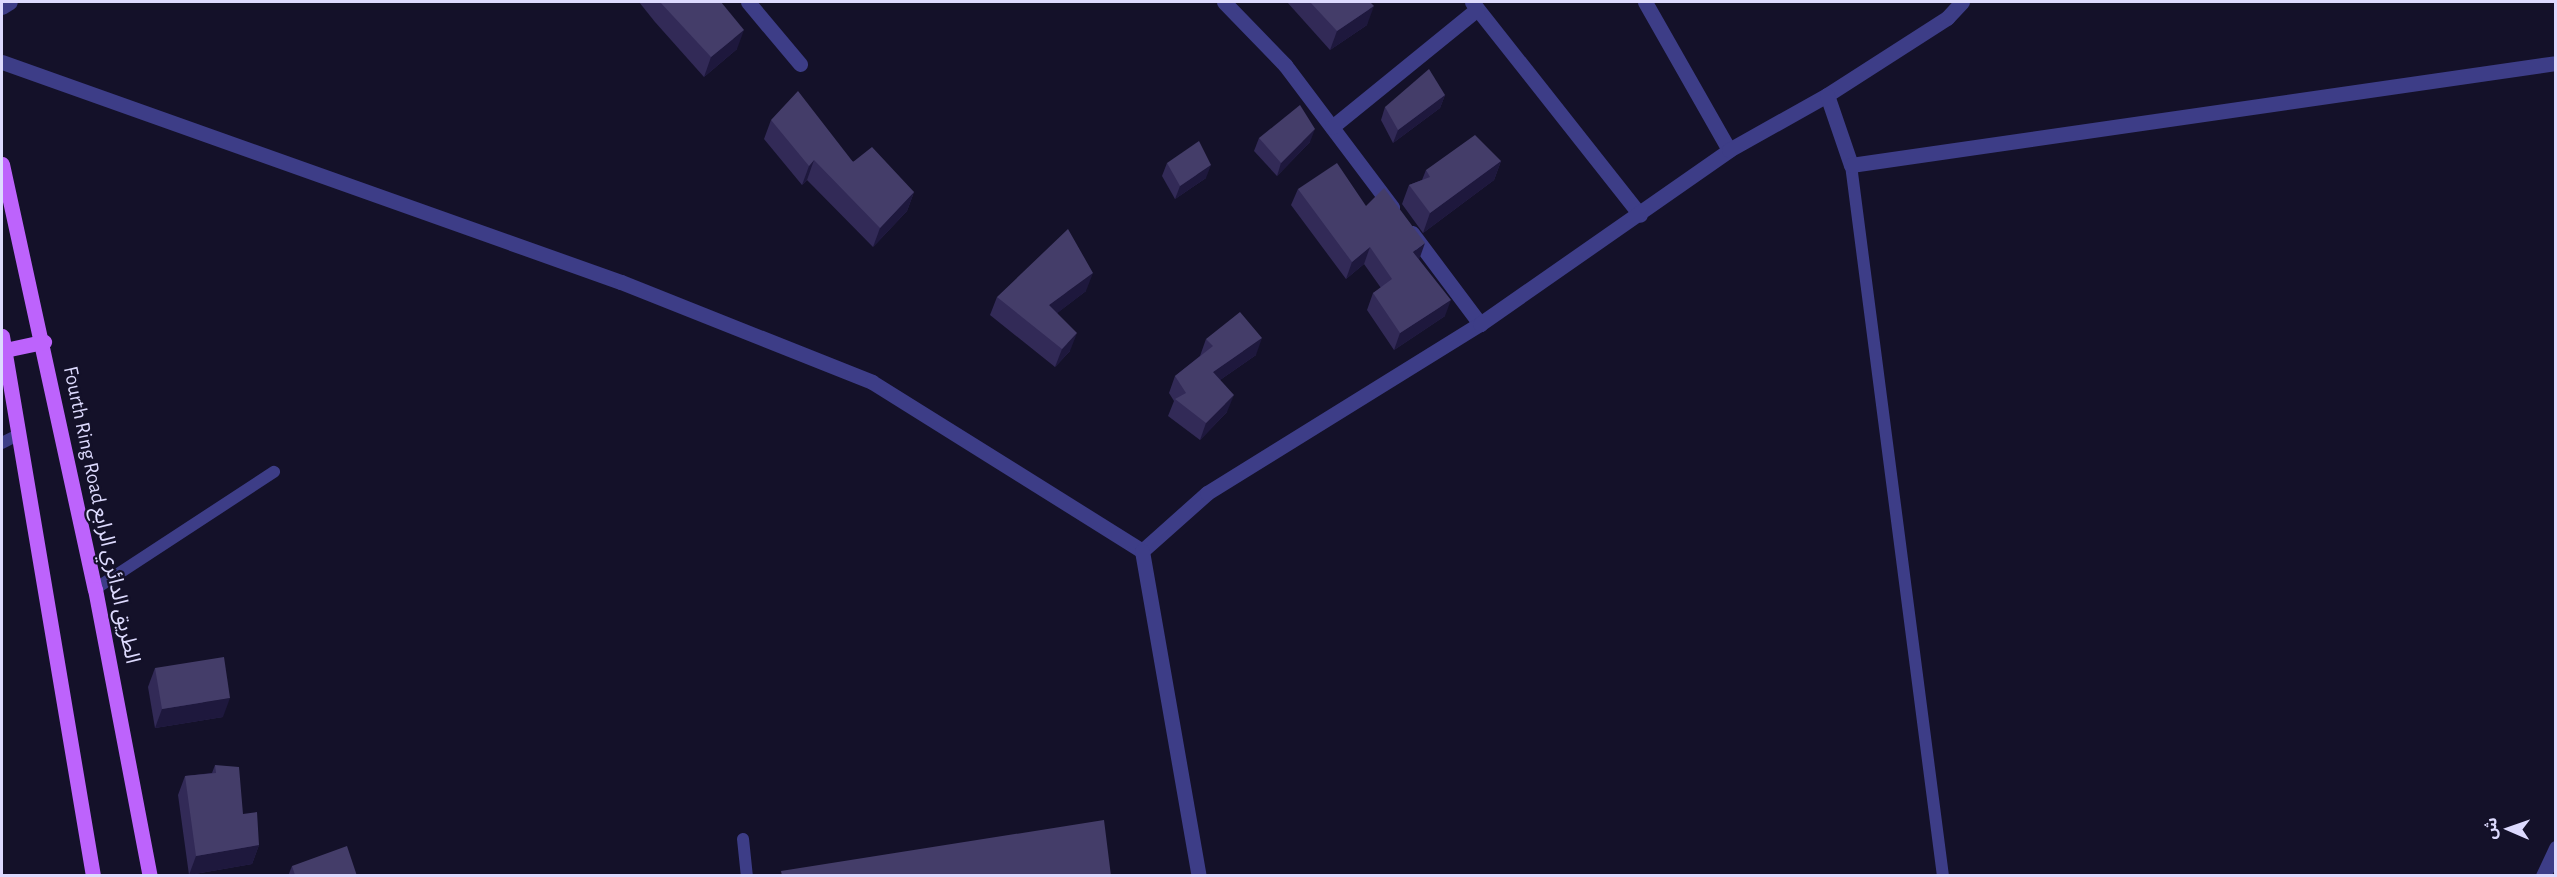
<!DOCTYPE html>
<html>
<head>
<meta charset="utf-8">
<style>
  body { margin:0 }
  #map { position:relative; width:2557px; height:877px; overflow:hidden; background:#141129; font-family:"Alegreya Sans","Noto Sans Arabic",sans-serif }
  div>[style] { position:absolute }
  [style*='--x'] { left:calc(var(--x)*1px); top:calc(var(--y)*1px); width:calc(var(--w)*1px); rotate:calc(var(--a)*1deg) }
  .service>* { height:12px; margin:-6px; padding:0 6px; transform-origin:6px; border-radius:6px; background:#3d3d87 }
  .minor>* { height:15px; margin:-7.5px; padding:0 7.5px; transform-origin:7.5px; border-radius:7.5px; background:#3d3d87 }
  .primary>* { height:15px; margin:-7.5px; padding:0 7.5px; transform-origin:7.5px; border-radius:7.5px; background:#bd63fc }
  .wall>* { inset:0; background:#322a57 }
  .shaded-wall>* { inset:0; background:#1e183d }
  .building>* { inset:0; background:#443d69 }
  span { translate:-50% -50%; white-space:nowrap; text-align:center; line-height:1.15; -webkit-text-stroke:4.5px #141129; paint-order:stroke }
  .street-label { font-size:21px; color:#dddafe }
  .frame { position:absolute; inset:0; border:3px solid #dddafe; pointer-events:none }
  .north { position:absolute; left:2479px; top:799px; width:60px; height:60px; -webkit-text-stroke:4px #141129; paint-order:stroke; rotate:272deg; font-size:16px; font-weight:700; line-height:24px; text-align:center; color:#dddafe }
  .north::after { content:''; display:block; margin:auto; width:21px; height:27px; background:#dddafe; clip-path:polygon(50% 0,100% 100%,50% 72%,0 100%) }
</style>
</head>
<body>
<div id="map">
  <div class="service">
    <div style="--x:1851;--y:165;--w:717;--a:82.63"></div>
    <div style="--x:2;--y:443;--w:16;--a:-27"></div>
    <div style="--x:95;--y:589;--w:214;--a:-33.2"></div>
    <div style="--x:743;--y:839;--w:37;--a:84"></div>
  </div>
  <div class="minor">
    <div style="--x:748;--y:2;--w:81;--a:50"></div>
    <div style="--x:1224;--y:2;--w:88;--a:45.9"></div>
    <div style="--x:1285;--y:65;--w:178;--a:53"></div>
    <div style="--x:1472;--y:2;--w:271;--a:51.7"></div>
    <div style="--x:1645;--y:2;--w:170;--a:60.4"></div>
    <div style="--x:2;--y:7;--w:9;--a:-32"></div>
    <div style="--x:2;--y:62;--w:657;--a:19.57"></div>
    <div style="--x:621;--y:282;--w:270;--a:21.7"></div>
    <div style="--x:872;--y:382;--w:319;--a:32"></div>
    <div style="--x:1827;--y:95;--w:143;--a:-32.7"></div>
    <div style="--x:1947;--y:18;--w:22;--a:-47"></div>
    <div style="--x:1332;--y:127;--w:187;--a:-39.1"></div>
    <div style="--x:1412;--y:233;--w:114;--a:53.2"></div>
    <div style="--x:1142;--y:551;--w:87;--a:-41.7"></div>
    <div style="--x:1207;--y:493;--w:321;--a:-31.8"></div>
    <div style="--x:1480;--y:324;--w:304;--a:-34.9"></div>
    <div style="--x:1729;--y:150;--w:112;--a:-29.3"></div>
    <div style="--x:1827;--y:95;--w:74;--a:71.1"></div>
    <div style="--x:1851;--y:165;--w:712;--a:-8.23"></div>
    <div style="--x:1142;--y:551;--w:330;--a:80.1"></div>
    <div style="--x:2543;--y:876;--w:31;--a:-65"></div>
  </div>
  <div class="primary">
    <div style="--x:2;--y:164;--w:435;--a:77.7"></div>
    <div style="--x:95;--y:589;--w:292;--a:79.2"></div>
    <div style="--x:2;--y:336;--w:548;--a:80.43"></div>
    <div style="--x:5;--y:350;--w:40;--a:-12"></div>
  </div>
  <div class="wall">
    <div style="clip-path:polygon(639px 2px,721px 2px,737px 49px,704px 77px,655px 22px)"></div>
    <div style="clip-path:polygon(1287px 2px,1370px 2px,1367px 25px,1330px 50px)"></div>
    <div style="clip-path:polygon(1445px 95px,1440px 108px,1393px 143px,1381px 120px,1385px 107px)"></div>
    <div style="clip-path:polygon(771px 120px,914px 192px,907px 211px,873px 247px,807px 180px,802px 185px,764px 139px)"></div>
    <div style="clip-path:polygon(1259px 138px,1310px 142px,1277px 176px,1254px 151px)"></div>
    <div style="clip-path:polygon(1501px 161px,1494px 180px,1423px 233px,1402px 204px,1409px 185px,1422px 180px,1426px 170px)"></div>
    <div style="clip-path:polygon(1167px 163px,1206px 178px,1175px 199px,1162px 176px)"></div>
    <div style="clip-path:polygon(1298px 189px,1366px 206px,1419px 260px,1445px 316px,1394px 350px,1367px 310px,1373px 293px,1381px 288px,1364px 264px,1346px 279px,1291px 205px)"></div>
    <div style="clip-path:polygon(1086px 291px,1057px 313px,1070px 351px,1055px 367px,990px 315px,997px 297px)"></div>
    <div style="clip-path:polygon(1206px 339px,1256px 355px,1220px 380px,1227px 412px,1200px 440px,1168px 416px,1174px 401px,1169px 393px,1175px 376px,1200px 356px)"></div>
    <div style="clip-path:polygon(155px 668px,223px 717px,155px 728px,148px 687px)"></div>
    <div style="clip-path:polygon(215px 765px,259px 845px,252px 864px,189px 875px,178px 795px,185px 776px,212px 773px)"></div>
    <div style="clip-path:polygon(292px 866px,357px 876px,288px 876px)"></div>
  </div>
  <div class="shaded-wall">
    <div style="clip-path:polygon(1374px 6px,1367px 25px,1330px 50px,1337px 31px)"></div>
    <div style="clip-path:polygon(744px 30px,737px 49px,704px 77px,711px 57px)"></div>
    <div style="clip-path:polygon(1445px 95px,1440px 108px,1393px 143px,1398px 130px)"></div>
    <div style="clip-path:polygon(1315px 129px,1310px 142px,1277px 176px,1281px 163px)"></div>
    <div style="clip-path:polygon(814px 160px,807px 180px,802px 185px,809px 166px)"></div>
    <div style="clip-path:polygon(1501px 161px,1494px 180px,1423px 233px,1430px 213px)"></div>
    <div style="clip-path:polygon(1211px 165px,1206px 178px,1175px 199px,1180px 186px)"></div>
    <div style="clip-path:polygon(914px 192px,907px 211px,873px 247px,880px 228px)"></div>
    <div style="clip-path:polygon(1425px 243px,1419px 260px,1413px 252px)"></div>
    <div style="clip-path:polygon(1370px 247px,1364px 264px,1346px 279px,1352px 262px)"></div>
    <div style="clip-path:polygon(1093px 273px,1086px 291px,1043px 324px,1049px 305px)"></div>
    <div style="clip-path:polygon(1451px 300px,1445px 316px,1394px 350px,1400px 333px)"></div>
    <div style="clip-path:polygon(1077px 333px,1070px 351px,1055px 367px,1062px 349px)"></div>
    <div style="clip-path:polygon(1262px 338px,1256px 355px,1207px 389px,1213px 372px)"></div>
    <div style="clip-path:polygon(1234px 395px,1227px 412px,1200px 440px,1206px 423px)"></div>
    <div style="clip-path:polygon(230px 698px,223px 717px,155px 728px,162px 709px)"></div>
    <div style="clip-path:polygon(259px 845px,252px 864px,189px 875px,196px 856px)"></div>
  </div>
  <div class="building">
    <div style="clip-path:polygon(660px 2px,721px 2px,744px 30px,711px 57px)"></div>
    <div style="clip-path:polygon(1310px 2px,1370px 2px,1374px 6px,1337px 31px)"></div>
    <div style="clip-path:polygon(1429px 69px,1445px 95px,1398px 130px,1385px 107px)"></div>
    <div style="clip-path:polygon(798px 91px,853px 162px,872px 147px,914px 192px,880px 228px,814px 160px,809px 166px,771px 120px)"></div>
    <div style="clip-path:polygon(1300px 105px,1315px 129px,1281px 163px,1259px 138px)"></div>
    <div style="clip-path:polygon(1475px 135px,1501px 161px,1430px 213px,1409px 185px,1430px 177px,1426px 170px)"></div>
    <div style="clip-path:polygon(1199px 141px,1211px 165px,1180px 186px,1167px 163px)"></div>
    <div style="clip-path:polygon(1337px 163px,1366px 206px,1384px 188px,1425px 243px,1413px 252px,1451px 300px,1400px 333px,1373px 293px,1392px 279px,1370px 247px,1352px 262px,1298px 189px)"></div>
    <div style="clip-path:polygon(1068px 229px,1093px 273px,1049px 305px,1077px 333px,1062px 349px,997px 297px)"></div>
    <div style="clip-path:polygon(1240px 312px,1262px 338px,1213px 372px,1234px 395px,1206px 423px,1175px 399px,1186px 393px,1175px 376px,1213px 346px,1206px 339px)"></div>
    <div style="clip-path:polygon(224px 657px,230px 698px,162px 709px,155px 668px)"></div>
    <div style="clip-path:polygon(215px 765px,239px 767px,243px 814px,257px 812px,259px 845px,196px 856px,185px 776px,216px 773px)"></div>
    <div style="clip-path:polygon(1104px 820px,1111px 876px,782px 876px,781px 871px)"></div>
    <div style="clip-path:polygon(347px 846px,357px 876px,293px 876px,295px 875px,292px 866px)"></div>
  </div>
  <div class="street-label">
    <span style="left:101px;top:515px;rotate:78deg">Fourth Ring Road الطريق الدائري الرابع</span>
  </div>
  <div class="frame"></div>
  <div class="north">ش</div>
</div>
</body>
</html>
